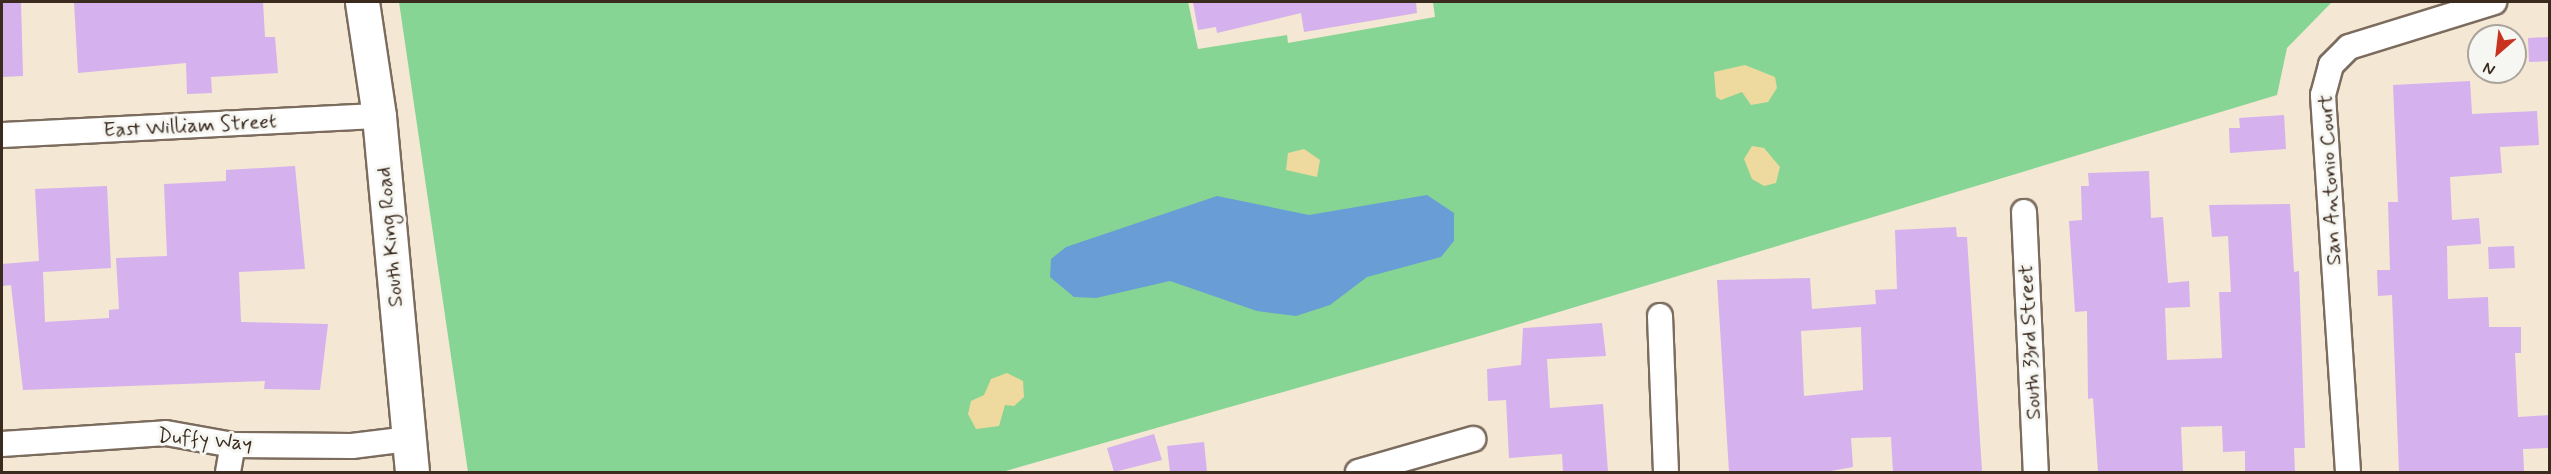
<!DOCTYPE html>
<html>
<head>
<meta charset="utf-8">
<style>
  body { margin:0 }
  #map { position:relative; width:2551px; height:474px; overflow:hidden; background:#f4e7d4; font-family:Mynerve,sans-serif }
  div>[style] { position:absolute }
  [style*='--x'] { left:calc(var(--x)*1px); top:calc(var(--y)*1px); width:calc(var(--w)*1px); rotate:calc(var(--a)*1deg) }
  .green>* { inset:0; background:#87d594 }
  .sand>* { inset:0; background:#eeda9e }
  .water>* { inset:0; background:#689dd5 }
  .building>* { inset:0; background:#d5b1ed }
  .roads { filter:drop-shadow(2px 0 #7c6c5e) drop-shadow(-2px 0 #7c6c5e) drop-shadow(0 2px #7c6c5e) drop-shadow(0 -2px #7c6c5e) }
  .minor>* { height:24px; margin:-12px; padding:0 12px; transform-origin:12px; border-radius:12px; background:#fff }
  .primary>* { height:33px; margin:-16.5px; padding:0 16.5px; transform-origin:16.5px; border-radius:16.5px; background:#fff }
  span { translate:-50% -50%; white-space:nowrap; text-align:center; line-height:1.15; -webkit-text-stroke:6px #f6f6f2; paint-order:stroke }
  .street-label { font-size:21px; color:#3b2a1e }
  .frame { position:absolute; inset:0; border:3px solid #3b2a1e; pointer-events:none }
  .north { position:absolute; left:2467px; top:24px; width:60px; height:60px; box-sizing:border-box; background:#f6f6f2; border:2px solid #aba49d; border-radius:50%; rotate:208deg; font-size:16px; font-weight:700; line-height:24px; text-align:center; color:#3b2a1e }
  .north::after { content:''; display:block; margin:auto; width:21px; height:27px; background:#c8321e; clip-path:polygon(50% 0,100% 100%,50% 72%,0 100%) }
</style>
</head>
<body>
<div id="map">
  <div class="green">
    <div style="clip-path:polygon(399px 2px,1188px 2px,1198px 49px,1287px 35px,1288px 43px,1435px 17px,1433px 2px,2332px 2px,2287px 48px,2277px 95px,1476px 337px,1002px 472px,468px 472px)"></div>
  </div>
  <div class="sand">
    <div style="clip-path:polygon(1745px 65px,1775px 77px,1777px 88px,1768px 102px,1751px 105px,1742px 92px,1721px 100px,1716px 97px,1714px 72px)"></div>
    <div style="clip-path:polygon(1752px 146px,1764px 148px,1780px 167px,1776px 183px,1764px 186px,1752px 179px,1744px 159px)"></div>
    <div style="clip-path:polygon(1304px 149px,1320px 160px,1317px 177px,1286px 170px,1288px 153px)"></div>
    <div style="clip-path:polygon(1007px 373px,1023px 381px,1024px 397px,1014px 406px,1005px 405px,999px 426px,976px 429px,968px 414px,971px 401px,984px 395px,991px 379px)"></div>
  </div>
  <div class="water">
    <div style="clip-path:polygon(1427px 195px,1454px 213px,1454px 241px,1441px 257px,1367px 277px,1330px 305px,1296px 316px,1257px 311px,1170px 281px,1096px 298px,1074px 297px,1050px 277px,1051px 259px,1066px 247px,1217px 196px,1309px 215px)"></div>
  </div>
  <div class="building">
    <div style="clip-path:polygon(2px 2px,21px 2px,23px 76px,2px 77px)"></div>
    <div style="clip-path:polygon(74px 2px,263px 2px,265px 37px,275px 37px,278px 73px,211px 77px,212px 93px,187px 94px,186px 63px,78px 73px)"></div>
    <div style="clip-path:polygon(1193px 2px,1416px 2px,1417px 13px,1304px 32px,1301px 13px,1217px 33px,1216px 27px,1198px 30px)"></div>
    <div style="clip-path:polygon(2550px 37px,2550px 61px,2529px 62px,2528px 38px)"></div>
    <div style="clip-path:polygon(2470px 81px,2472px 114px,2537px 111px,2539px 145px,2500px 147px,2502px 173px,2450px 177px,2452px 220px,2479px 218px,2481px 244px,2447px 246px,2448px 299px,2488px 297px,2489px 327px,2521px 327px,2521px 353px,2515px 353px,2518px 417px,2550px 415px,2550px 448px,2523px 449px,2524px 471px,2399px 472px,2392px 295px,2378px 296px,2377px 270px,2390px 270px,2388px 202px,2398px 202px,2393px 85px)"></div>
    <div style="clip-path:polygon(2284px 115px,2286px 149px,2230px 153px,2229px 128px,2240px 128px,2239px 118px)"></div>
    <div style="clip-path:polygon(295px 166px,305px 269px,239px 272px,241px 322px,328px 324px,320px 390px,264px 389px,265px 381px,23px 390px,11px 285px,2px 286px,2px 264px,39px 261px,35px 189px,107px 186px,111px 268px,43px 272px,45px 322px,109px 318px,109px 310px,119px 309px,116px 258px,167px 256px,164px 184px,226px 181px,226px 170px)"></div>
    <div style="clip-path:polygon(2149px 171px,2151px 218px,2163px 217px,2168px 283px,2189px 281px,2190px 307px,2165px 308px,2167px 360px,2222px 358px,2219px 292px,2231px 292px,2228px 236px,2212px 237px,2209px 205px,2290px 204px,2294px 272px,2299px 271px,2305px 448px,2294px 448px,2295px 472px,2245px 472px,2245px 451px,2223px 452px,2222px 426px,2181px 427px,2183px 472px,2098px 472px,2093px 398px,2088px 399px,2087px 311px,2075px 312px,2069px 221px,2082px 220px,2081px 186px,2089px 186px,2088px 173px)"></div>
    <div style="clip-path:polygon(evenodd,1956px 227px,1957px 237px,1967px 237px,1982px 471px,1893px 472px,1891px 437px,1851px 438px,1853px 467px,1825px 472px,1729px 472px,1717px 280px,1810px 278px,1812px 309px,1876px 304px,1875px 290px,1897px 289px,1895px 230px,1956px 227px,1861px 327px,1863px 390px,1804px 396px,1801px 331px,1861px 327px)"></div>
    <div style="clip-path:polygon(2514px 246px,2515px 268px,2489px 269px,2488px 247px)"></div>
    <div style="clip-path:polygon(1602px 323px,1606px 356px,1547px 359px,1550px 408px,1603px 404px,1608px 472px,1563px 472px,1562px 454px,1509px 458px,1506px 400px,1488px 401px,1487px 369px,1521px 365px,1523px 328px)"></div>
    <div style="clip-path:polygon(1154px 434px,1162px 460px,1114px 472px,1107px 448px)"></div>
    <div style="clip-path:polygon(1204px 442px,1207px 472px,1170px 472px,1167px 446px)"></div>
  </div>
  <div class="roads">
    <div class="minor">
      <div style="--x:2;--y:135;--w:377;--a:-2.9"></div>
      <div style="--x:2024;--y:212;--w:260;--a:87.4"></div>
      <div style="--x:1660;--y:316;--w:156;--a:87.8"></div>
      <div style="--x:2;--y:444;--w:164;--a:-3.8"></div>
      <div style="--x:166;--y:433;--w:68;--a:10.2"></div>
      <div style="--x:233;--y:445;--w:119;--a:0.5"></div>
      <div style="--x:352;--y:446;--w:56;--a:-7.1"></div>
      <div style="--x:228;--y:472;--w:27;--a:-80"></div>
      <div style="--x:1358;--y:472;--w:120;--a:-16"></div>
      <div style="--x:2348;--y:472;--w:378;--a:-93.8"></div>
      <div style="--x:2323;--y:95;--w:31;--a:-75"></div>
      <div style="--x:2331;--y:65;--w:25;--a:-45"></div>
      <div style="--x:2349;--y:47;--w:152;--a:-17.2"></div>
    </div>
    <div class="primary">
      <div style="--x:362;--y:2;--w:115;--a:81.5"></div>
      <div style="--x:379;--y:116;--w:358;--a:84.7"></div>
    </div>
  </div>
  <div class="street-label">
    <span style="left:190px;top:126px;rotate:-3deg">East William Street</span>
    <span style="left:2330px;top:180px;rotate:-93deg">San Antonio Court</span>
    <span style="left:390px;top:237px;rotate:-95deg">South King Road</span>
    <span style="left:2030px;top:342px;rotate:-93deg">South 33rd Street</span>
    <span style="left:205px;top:440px;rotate:5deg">Duffy Way</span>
  </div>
  <div class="frame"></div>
  <div class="north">N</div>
</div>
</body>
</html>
